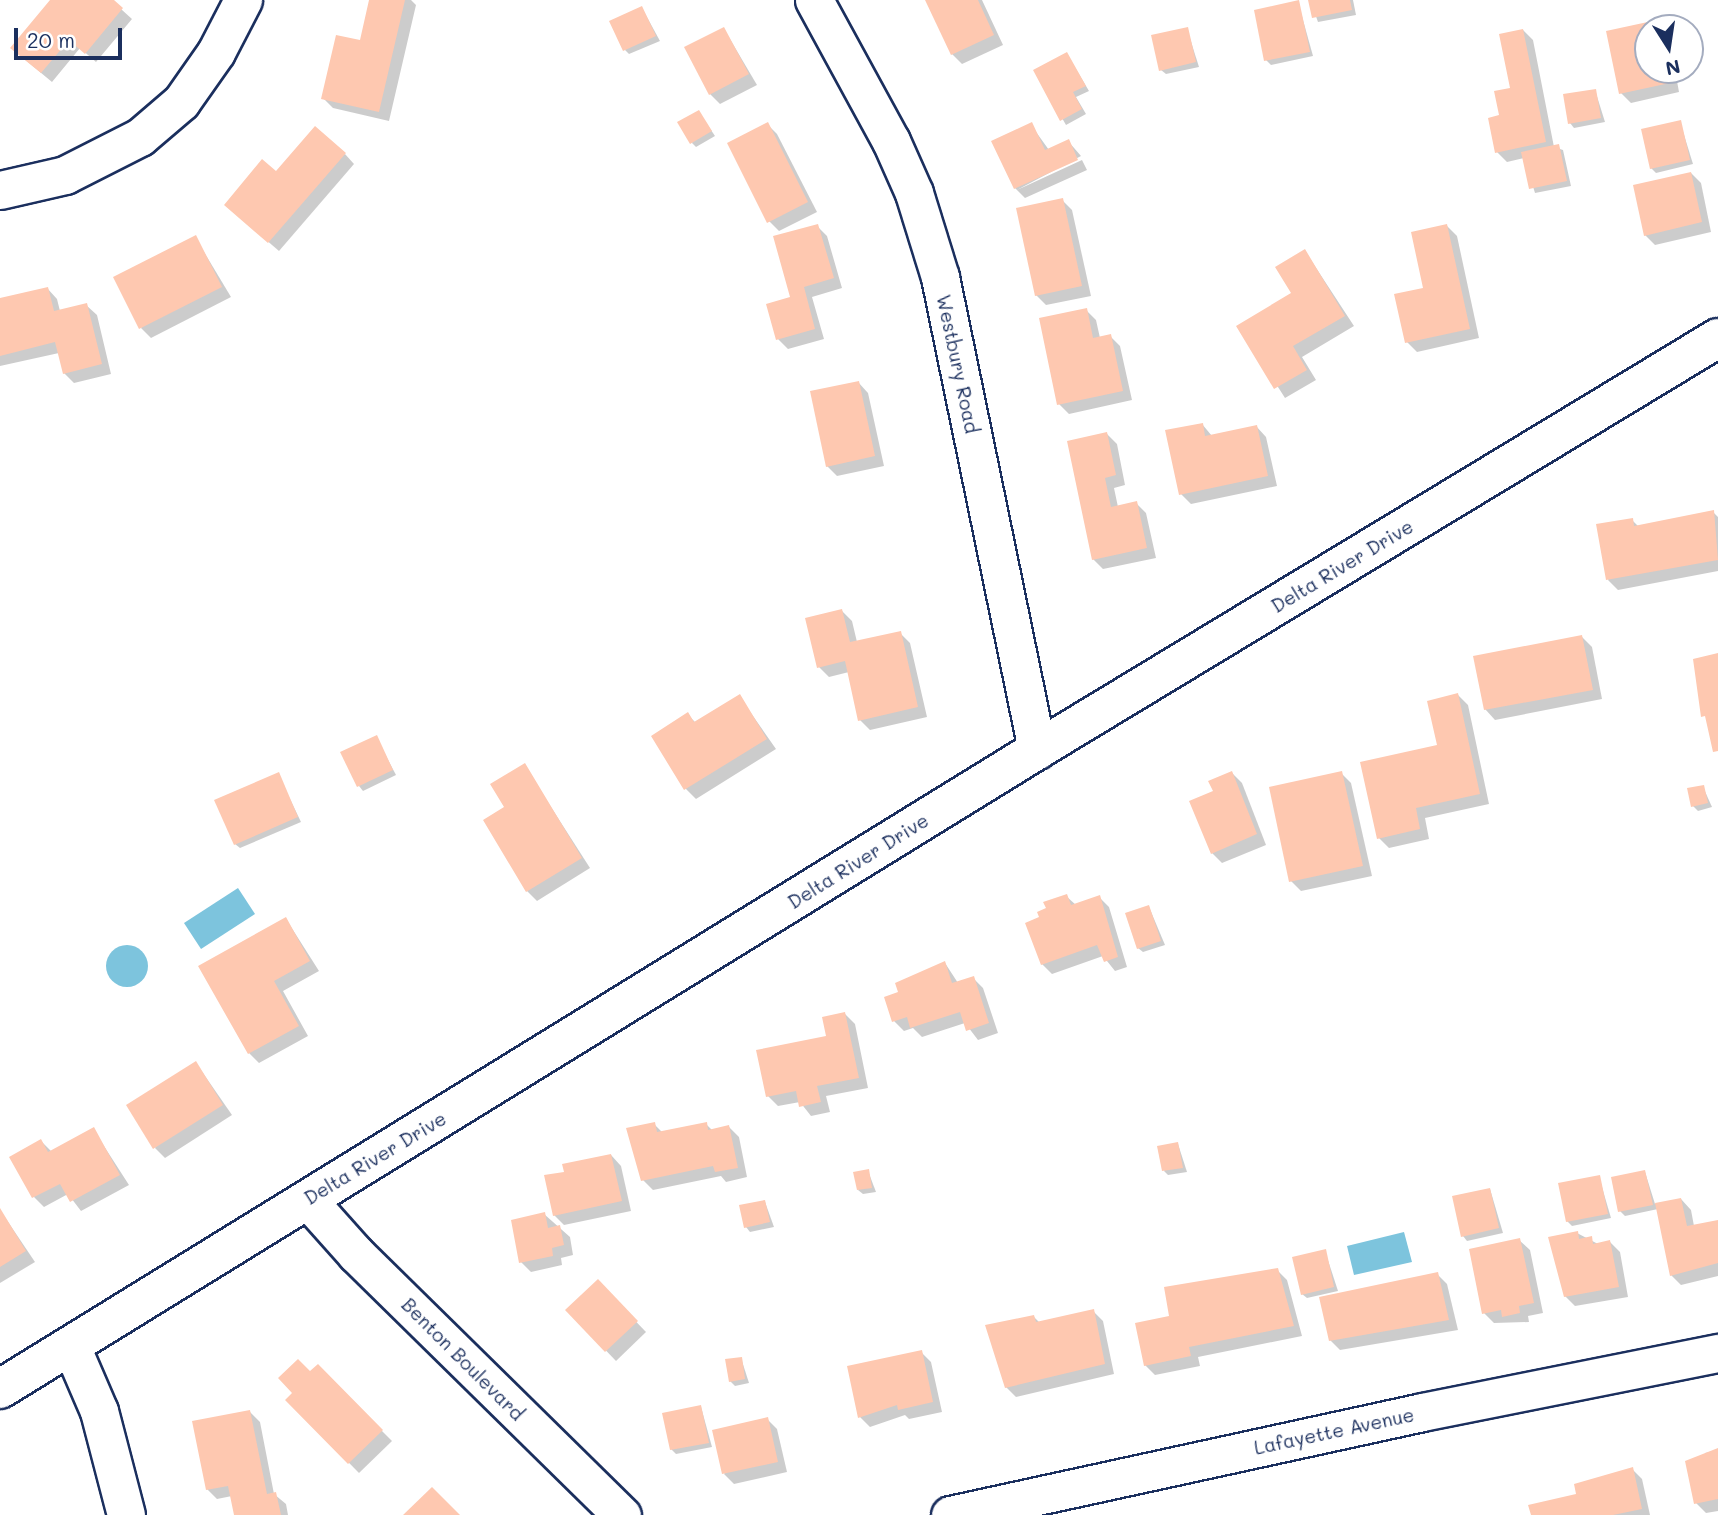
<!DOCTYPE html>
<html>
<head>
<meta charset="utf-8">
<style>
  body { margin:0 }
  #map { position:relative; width:1718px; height:1515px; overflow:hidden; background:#fff; font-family:Mali,sans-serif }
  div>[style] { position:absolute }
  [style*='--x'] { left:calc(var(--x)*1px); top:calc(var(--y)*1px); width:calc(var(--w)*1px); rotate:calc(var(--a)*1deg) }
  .water>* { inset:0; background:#7dc4dd }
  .round { border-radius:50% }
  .shadow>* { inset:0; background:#0003 }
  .building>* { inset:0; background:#fec8b0 }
  .roads { filter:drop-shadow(2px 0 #1b2f5e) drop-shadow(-2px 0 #1b2f5e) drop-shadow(0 2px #1b2f5e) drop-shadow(0 -2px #1b2f5e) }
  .street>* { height:37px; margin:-18.5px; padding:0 18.5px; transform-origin:18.5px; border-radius:18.5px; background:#fff }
  .secondary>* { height:38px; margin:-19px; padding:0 19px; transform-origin:19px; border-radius:19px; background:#fff }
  span { translate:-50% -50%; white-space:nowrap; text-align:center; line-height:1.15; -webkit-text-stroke:7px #fff; paint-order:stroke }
  .street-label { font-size:19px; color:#1b2f5e }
  .north { position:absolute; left:1634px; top:14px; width:70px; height:70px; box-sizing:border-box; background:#fff; border:2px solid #a4acbf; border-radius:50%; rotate:168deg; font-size:19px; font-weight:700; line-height:28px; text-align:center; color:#1b2f5e }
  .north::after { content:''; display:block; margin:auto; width:24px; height:32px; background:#1b2f5e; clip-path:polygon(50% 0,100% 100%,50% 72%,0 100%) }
  .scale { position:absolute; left:14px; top:28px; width:108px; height:32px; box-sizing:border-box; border:4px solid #1b2f5e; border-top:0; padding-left:9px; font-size:21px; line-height:24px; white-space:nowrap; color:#1b2f5e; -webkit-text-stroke:5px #fff; paint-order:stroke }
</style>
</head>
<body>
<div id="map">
  <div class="water">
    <div style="clip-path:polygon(238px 888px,255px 914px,201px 949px,184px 923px)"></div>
    <div class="round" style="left:106px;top:945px;width:42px;height:42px"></div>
    <div style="clip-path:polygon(1404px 1232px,1412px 1262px,1354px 1275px,1347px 1246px)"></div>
  </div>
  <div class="shadow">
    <div style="clip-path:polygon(52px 0,111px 0,132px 19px,96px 62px,80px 48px,52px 82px,23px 58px)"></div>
    <div style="clip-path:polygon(371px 0,411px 0,416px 5px,389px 121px,333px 108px,323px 98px,361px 42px)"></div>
    <div style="clip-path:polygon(927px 0,982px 0,1003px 45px,962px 64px,952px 54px)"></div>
    <div style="clip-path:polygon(1310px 0,1353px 0,1356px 15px,1318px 22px)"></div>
    <div style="clip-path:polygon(1298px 2px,1313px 56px,1271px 65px,1266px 60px)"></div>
    <div style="clip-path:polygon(642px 8px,660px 41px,629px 54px,625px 50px)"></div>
    <div style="clip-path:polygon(1656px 22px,1663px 28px,1648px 28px,1648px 70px,1675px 70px,1679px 92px,1631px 103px,1621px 93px,1608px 32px)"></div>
    <div style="clip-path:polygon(724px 29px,757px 85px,720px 104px,710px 94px)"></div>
    <div style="clip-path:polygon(1187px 29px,1199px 67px,1166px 74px,1161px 70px)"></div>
    <div style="clip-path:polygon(1523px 30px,1533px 40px,1554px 147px,1563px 150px,1571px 186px,1535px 193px,1524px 158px,1507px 162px,1497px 152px)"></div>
    <div style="clip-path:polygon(1067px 54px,1089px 91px,1076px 97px,1086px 114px,1066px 125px,1035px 71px)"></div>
    <div style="clip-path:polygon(1595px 90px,1605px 122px,1574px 128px,1570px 123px)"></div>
    <div style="clip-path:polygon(699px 112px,715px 136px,696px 147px,692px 143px)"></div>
    <div style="clip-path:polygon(1680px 122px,1693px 164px,1656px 173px,1651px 168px)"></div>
    <div style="clip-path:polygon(767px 124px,777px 134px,817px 212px,779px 231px,769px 221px)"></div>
    <div style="clip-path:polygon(1031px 125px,1049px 150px,1068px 141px,1081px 156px,1017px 190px,1082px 160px,1087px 170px,1025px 198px,1015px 188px)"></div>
    <div style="clip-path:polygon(345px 154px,354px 164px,279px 251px,236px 214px,277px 174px)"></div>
    <div style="clip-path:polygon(1691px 173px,1701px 183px,1711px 232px,1655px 245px,1645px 235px)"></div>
    <div style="clip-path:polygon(1062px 200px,1072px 210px,1091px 296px,1046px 305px,1036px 295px)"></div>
    <div style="clip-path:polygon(817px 226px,827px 236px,842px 288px,812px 297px,824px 339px,788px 349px,778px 339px)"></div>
    <div style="clip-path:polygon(1447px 226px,1457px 236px,1479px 338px,1417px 352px,1407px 342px)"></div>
    <div style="clip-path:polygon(195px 237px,231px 297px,151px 338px,141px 328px)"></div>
    <div style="clip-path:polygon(1305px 251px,1354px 326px,1302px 357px,1316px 380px,1285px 398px,1239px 326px,1293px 294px)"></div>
    <div style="clip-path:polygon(47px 288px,57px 299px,60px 311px,86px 305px,97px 315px,111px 374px,74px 383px,64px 373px,59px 353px,0 366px,0 300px)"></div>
    <div style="clip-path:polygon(1086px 310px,1096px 320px,1100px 338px,1110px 336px,1120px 346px,1132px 400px,1069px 414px,1059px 404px)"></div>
    <div style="clip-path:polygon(858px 382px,868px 393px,884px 466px,837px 476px,827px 466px)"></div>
    <div style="clip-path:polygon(1202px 424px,1212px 436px,1256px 426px,1266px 437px,1277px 486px,1191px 504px,1181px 494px)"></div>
    <div style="clip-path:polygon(1107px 434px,1117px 444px,1125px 485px,1114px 488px,1118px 507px,1136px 503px,1146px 513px,1156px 558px,1103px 569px,1093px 559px)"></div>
    <div style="clip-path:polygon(1713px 512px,1718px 517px,1718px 571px,1618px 590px,1608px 580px,1632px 520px,1639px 527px)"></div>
    <div style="clip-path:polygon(842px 611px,852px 621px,857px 642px,900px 633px,910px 643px,927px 717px,870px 730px,860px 720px,849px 672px,829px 677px,819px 667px)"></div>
    <div style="clip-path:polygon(1582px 637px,1592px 647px,1602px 699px,1495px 720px,1485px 709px)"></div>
    <div style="clip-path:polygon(1458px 695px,1468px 705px,1489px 804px,1425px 818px,1429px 839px,1389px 848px,1379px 838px,1439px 746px)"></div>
    <div style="clip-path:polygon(739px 696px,776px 749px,696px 799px,686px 789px,688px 715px,696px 723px)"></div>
    <div style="clip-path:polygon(376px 737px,396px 775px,363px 791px,359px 786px)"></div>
    <div style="clip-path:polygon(524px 765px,590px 868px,537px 901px,527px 891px,506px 808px)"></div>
    <div style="clip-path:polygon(1232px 773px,1242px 783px,1266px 845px,1222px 863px,1212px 853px,1215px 792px)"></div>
    <div style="clip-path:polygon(1341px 773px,1351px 783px,1372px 876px,1301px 891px,1291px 881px)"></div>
    <div style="clip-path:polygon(278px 774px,301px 822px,240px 848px,235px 844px)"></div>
    <div style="clip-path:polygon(1703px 787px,1712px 807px,1698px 811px,1693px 806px)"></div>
    <div style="clip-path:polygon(1066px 896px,1076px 905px,1099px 897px,1109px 907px,1127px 967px,1115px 971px,1103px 956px,1052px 974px,1042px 964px,1041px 918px)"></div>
    <div style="clip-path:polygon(1149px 907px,1165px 945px,1143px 952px,1138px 948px)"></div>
    <div style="clip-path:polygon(286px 919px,319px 971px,283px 991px,308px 1036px,259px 1063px,249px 1053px)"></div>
    <div style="clip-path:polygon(945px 963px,958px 983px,973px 978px,983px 988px,998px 1033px,978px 1040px,965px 1023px,922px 1037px,913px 1028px,904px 1031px,894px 1021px,900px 993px)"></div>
    <div style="clip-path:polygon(845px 1014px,855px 1024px,868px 1088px,826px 1096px,830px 1112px,811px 1116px,800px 1102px,778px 1106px,768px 1096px,828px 1037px)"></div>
    <div style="clip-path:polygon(196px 1063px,232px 1115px,165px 1158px,155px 1148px)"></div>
    <div style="clip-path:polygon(654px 1124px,663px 1133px,706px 1124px,713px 1131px,729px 1127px,739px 1137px,747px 1177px,726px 1182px,721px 1176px,653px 1190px,643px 1180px)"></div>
    <div style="clip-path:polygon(93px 1129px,129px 1185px,81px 1211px,68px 1194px,44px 1207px,34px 1197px,41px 1141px,52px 1152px)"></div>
    <div style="clip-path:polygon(1178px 1144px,1187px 1172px,1168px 1175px,1164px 1171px)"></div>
    <div style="clip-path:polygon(611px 1155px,621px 1166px,631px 1211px,564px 1225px,554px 1215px,566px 1173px)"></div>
    <div style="clip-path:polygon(868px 1171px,876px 1192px,863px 1194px,858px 1190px)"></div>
    <div style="clip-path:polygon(1645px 1172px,1655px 1204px,1681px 1199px,1691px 1210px,1694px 1226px,1718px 1222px,1718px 1276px,1681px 1285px,1671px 1275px,1658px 1209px,1625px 1216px,1620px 1211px)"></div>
    <div style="clip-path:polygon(1599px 1177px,1611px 1218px,1572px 1226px,1567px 1221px)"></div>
    <div style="clip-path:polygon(1490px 1189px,1503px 1233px,1467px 1241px,1463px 1236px)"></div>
    <div style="clip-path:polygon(765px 1202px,774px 1227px,750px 1232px,746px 1227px)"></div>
    <div style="clip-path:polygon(0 1210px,35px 1262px,0 1283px)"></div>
    <div style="clip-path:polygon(544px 1214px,570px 1237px,573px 1255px,561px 1258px,562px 1265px,531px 1272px,521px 1262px)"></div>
    <div style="clip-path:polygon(1577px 1233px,1598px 1244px,1610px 1242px,1620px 1252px,1628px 1297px,1575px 1306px,1565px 1296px)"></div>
    <div style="clip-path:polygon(1519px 1240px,1530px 1250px,1543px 1313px,1528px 1316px,1529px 1322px,1494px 1323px,1484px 1313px)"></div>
    <div style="clip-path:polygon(1325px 1251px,1338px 1291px,1307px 1298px,1302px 1294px)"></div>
    <div style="clip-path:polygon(1277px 1270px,1287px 1280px,1302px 1336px,1198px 1357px,1200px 1366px,1155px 1375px,1145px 1365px,1172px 1318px)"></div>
    <div style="clip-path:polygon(1437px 1274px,1447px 1284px,1458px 1330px,1340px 1350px,1330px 1340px)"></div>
    <div style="clip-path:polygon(598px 1282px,646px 1332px,616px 1361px,568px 1311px)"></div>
    <div style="clip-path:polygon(1093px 1311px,1103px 1321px,1114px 1374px,1016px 1397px,1006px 1387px,1034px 1317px,1040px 1323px)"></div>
    <div style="clip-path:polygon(921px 1352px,931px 1362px,942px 1412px,909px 1419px,905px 1415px,870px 1427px,860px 1417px,849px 1368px)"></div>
    <div style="clip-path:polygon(741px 1358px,749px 1383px,735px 1386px,730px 1381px)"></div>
    <div style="clip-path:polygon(318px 1367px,392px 1441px,359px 1473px,287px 1400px)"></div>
    <div style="clip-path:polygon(701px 1407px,712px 1447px,676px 1454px,671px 1449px)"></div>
    <div style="clip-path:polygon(250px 1412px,260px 1422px,274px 1494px,286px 1504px,288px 1515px,235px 1515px,232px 1496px,217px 1499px,207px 1489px)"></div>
    <div style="clip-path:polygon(767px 1419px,777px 1429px,787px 1472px,734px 1484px,724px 1474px)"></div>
    <div style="clip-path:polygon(1718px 1450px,1718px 1511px,1706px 1513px,1696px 1503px,1705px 1453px)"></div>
    <div style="clip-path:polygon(1632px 1469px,1642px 1479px,1650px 1515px,1533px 1515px)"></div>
  </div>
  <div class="building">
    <div style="clip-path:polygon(50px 0,114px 0,123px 8px,85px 54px,69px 40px,41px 73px,10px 48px)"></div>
    <div style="clip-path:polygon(369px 0,405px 0,379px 112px,321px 99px,336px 35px,360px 40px)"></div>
    <div style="clip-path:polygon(925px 0,978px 0,994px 35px,951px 55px)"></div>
    <div style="clip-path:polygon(1299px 0,1310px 52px,1264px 61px,1254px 10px)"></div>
    <div style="clip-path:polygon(1308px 0,1350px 0,1352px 10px,1312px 18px)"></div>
    <div style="clip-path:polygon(642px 6px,656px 36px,623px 51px,609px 21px)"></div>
    <div style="clip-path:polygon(1657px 20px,1659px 28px,1648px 28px,1648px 70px,1668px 70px,1670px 83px,1619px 94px,1606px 31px)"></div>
    <div style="clip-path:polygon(724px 27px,749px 74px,709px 95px,684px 47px)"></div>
    <div style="clip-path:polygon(1188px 27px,1196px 62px,1159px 71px,1151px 35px)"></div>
    <div style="clip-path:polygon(1523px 29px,1546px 142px,1495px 153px,1488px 118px,1499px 115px,1494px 91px,1510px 88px,1499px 34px)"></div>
    <div style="clip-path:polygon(1067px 52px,1086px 86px,1073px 92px,1082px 109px,1060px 121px,1033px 70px)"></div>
    <div style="clip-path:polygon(1596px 89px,1601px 118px,1568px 124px,1563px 94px)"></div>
    <div style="clip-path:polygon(699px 110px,712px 131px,690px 144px,677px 122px)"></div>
    <div style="clip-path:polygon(1681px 120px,1690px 160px,1650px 169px,1641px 129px)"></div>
    <div style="clip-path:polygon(768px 122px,808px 202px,767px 223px,727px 143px)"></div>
    <div style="clip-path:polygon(1032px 122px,1045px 150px,1069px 139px,1078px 160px,1014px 189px,991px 141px)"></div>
    <div style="clip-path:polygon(315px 126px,346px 153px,268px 243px,224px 205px,262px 159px,276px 171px)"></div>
    <div style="clip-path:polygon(1559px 144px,1567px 181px,1529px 189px,1521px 152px)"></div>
    <div style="clip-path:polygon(1691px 172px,1702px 222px,1644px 236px,1633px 185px)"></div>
    <div style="clip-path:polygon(1063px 198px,1082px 286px,1035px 296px,1016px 208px)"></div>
    <div style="clip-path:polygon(818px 224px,834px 278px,804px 287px,815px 329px,776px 340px,766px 304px,790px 297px,773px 236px)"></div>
    <div style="clip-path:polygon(1447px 224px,1470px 329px,1405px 343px,1394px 294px,1423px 288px,1411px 232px)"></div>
    <div style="clip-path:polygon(196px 235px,222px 287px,139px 329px,113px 277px)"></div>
    <div style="clip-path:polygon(1305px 249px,1345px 316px,1293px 346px,1307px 370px,1274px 389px,1236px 326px,1291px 293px,1275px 267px)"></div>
    <div style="clip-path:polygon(48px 287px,54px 311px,87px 303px,102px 364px,63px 374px,55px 342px,0 356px,0 298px)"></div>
    <div style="clip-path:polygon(1087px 308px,1093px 338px,1111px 334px,1123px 391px,1057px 405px,1039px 318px)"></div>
    <div style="clip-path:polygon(859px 381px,875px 456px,826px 467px,810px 391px)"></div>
    <div style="clip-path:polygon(1203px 423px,1205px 436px,1257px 425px,1268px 476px,1179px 495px,1165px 430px)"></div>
    <div style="clip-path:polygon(1107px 432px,1116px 475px,1105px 478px,1111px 507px,1137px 501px,1147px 548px,1092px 560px,1067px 441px)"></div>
    <div style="clip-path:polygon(1714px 510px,1718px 560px,1606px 580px,1596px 524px,1633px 518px,1634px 526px)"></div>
    <div style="clip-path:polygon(842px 609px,850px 642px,901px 631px,918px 707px,858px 721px,845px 661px,817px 668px,805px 618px)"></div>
    <div style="clip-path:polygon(1582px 635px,1593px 690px,1484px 710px,1473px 656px)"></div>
    <div style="clip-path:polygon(1718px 653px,1718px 751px,1713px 752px,1705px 716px,1701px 717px,1693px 659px)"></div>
    <div style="clip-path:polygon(1458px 693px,1480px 794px,1416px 808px,1420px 829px,1377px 839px,1360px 762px,1437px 745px,1427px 701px)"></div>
    <div style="clip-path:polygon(740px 694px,767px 739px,684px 790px,651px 736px,688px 712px,694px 722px)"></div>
    <div style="clip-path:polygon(377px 735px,393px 770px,357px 787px,340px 752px)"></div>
    <div style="clip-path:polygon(525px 763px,582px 858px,526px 892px,483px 820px,504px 807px,490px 784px)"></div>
    <div style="clip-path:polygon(1232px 771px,1257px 834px,1211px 854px,1189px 801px,1213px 791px,1208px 781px)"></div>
    <div style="clip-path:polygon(1342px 771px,1363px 866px,1289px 882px,1269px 787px)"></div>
    <div style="clip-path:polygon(279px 772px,298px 817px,234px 845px,214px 800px)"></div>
    <div style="clip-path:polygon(1704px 785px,1708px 803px,1691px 807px,1687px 788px)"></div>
    <div style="clip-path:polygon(1067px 894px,1071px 905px,1100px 895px,1118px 957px,1104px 962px,1097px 945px,1041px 965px,1025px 923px,1039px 917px,1037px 912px,1046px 908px,1043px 902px)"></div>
    <div style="clip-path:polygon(1149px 905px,1161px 941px,1137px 949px,1125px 913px)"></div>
    <div style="clip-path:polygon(286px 917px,310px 961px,274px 981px,299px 1026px,248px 1054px,198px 966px)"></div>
    <div style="clip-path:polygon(945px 961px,952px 983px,974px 976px,989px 1023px,966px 1031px,960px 1012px,910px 1028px,907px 1017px,892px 1022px,884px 997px,898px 992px,895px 983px)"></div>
    <div style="clip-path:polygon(845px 1012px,859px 1078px,817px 1086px,821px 1102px,799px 1107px,796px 1091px,766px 1097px,756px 1050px,826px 1036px,822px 1017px)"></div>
    <div style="clip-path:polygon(196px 1061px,223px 1105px,153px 1149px,126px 1105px)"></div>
    <div style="clip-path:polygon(655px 1122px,657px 1132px,707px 1122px,708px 1130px,729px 1125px,738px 1168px,715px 1172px,713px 1166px,641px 1181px,626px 1128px)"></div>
    <div style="clip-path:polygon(94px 1127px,120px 1175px,70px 1202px,60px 1184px,32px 1198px,9px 1157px,41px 1139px,48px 1152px)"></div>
    <div style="clip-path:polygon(1178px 1142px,1183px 1168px,1162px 1171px,1157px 1146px)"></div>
    <div style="clip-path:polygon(611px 1154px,622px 1201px,553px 1216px,544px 1175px,564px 1172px,562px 1164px)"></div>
    <div style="clip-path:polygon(869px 1169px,872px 1188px,857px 1190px,853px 1172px)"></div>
    <div style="clip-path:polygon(1645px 1170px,1653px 1205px,1618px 1212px,1611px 1177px)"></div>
    <div style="clip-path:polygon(1600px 1175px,1608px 1214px,1566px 1222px,1558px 1183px)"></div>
    <div style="clip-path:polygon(1490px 1188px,1499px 1228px,1461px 1237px,1452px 1196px)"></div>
    <div style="clip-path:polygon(1681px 1198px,1687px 1226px,1718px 1220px,1718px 1263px,1670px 1276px,1655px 1203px)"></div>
    <div style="clip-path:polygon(765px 1200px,770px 1222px,744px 1228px,739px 1205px)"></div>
    <div style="clip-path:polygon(0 1208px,26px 1251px,0 1267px)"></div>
    <div style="clip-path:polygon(545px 1212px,548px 1228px,560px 1225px,564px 1245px,552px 1248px,553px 1256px,519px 1263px,511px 1220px)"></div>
    <div style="clip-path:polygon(1578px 1231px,1579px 1239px,1592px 1236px,1593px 1244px,1610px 1240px,1619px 1287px,1564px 1297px,1548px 1237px)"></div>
    <div style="clip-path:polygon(1520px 1238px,1534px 1303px,1519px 1306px,1520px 1313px,1502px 1317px,1501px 1310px,1482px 1314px,1469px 1249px)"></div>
    <div style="clip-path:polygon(1326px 1249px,1334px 1287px,1301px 1295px,1292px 1257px)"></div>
    <div style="clip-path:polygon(1278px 1268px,1294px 1326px,1189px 1347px,1191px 1356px,1144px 1366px,1135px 1323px,1169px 1316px,1164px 1287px)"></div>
    <div style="clip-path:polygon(1438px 1272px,1449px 1320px,1329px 1341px,1319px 1297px)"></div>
    <div style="clip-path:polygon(598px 1279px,638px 1321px,605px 1352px,565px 1310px)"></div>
    <div style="clip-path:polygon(1094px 1309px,1105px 1364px,1005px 1388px,985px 1325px,1034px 1315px,1036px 1322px)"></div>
    <div style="clip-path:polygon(922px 1350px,933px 1402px,898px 1410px,897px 1405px,858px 1418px,847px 1366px)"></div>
    <div style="clip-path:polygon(742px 1357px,745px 1379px,729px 1382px,725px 1359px)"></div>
    <div style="clip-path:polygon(298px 1359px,310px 1371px,318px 1364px,383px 1430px,348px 1464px,285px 1400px,292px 1393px,278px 1378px)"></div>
    <div style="clip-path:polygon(701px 1405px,709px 1443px,670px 1450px,662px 1413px)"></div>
    <div style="clip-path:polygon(250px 1410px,267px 1494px,276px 1492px,281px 1515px,234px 1515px,228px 1486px,206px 1490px,192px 1421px)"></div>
    <div style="clip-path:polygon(768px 1417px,778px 1462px,722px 1474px,712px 1430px)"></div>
    <div style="clip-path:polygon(1718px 1448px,1718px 1499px,1694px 1504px,1685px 1461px)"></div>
    <div style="clip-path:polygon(1633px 1467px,1642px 1509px,1613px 1515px,1531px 1515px,1528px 1505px,1576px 1494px,1574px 1484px)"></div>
    <div style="clip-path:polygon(432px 1487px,460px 1515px,403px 1515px)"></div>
  </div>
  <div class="roads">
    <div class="street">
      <div style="--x:814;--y:0;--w:161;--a:61.4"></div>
      <div style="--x:891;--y:141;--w:57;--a:66.1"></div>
      <div style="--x:914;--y:193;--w:88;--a:72.8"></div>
      <div style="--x:940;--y:277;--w:483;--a:78.4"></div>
      <div style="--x:0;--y:190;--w:67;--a:-13"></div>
      <div style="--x:65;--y:175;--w:84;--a:-26.9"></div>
      <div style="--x:140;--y:137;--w:54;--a:-40.5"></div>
      <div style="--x:181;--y:102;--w:61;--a:-55"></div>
      <div style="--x:216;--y:52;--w:59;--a:-62.6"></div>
      <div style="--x:307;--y:1199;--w:74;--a:48.3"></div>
      <div style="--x:356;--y:1254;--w:373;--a:44.5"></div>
      <div style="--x:71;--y:1346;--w:71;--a:66.7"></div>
      <div style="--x:99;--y:1411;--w:107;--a:75.4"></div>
      <div style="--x:950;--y:1515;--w:483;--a:-12.3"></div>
      <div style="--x:1422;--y:1412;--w:302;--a:-11.3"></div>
    </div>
    <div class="secondary">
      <div style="--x:0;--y:1389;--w:1218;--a:-31.64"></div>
      <div style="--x:1037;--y:750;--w:796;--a:-31.17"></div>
    </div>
  </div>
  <div class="street-label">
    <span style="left:958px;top:364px;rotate:78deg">Westbury Road</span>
    <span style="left:1342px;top:566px;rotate:-31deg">Delta River Drive</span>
    <span style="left:858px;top:861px;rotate:-32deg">Delta River Drive</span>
    <span style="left:375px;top:1158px;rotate:-31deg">Delta River Drive</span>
    <span style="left:463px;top:1359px;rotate:45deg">Benton Boulevard</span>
    <span style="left:1334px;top:1431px;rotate:-12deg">Lafayette Avenue</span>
  </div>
  <div class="north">N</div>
  <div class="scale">20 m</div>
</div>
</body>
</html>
